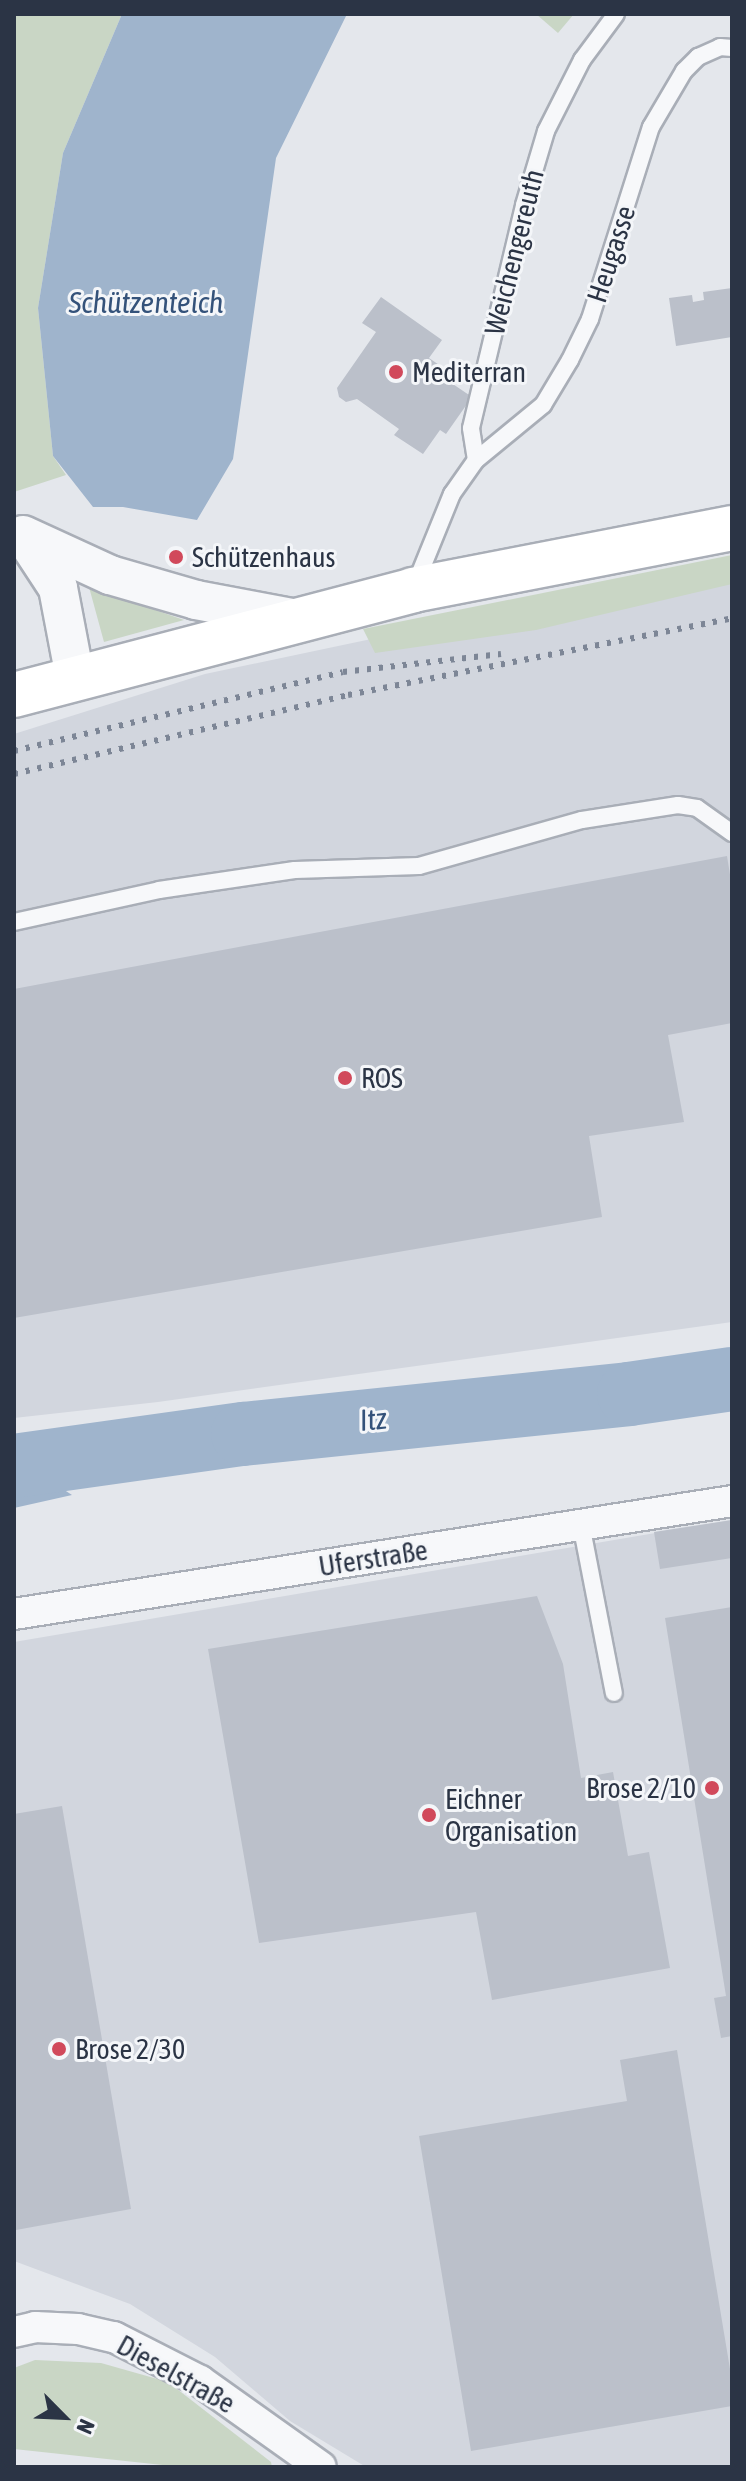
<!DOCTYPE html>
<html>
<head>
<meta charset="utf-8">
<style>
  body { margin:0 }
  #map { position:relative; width:746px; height:2481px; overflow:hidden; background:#e4e7ec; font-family:"Asap Condensed",sans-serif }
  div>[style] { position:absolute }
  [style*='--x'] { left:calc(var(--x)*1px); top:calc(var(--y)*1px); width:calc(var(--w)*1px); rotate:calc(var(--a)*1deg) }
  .built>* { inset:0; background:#d2d6de }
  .green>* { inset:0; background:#c9d6c5 }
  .water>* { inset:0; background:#9fb4cc }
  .river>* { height:64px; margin:-32px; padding:0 32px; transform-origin:32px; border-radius:32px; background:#9fb4cc }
  .building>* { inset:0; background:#bbc0ca }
  .roads { filter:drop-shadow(2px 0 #a9aeb7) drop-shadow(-2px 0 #a9aeb7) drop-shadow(0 2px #a9aeb7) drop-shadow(0 -2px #a9aeb7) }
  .service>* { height:16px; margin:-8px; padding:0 8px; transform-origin:8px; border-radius:8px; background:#f7f8fa }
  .minor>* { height:30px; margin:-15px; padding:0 15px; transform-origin:15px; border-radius:15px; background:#f7f8fa }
  .tertiary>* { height:38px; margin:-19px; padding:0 19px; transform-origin:19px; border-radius:19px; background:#f7f8fa }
  .primary>* { height:44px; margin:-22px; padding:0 22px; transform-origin:22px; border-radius:22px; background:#fff }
  .rail>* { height:6px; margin-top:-3px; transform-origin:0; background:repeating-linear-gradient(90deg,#7d8696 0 4px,transparent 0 12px) }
  .dots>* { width:22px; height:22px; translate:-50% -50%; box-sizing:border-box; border:4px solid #f4f6f9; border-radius:50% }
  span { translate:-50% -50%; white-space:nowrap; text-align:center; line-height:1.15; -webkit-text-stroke:6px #f4f6f9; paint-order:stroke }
  .street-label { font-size:28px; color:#2b3445 }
  .poi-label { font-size:28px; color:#2b3445 }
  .left { translate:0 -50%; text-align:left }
  .right { translate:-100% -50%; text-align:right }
  .water-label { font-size:30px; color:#34527a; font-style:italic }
  .frame { position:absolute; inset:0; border:16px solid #2b3445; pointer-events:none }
  .north { position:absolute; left:24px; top:2377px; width:80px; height:80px; -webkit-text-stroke:6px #f4f6f9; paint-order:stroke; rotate:114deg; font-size:22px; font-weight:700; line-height:32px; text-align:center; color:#2b3445 }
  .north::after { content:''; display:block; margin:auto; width:28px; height:36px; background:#2b3445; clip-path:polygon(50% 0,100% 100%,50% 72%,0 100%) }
</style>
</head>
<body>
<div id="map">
  <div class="built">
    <div style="clip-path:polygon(732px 563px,732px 1322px,158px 1402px,14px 1418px,14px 734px,205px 674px)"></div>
    <div style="clip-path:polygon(732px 1520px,732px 2467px,366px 2467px,290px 2421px,215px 2357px,130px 2304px,14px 2261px,14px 1642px)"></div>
  </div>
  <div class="green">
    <div style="clip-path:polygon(14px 14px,122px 14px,63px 153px,38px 308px,53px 456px,66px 475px,14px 492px)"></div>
    <div style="clip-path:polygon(536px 14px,574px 14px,558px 33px)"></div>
    <div style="clip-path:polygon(732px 555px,732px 584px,536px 630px,375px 653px,363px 629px)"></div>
    <div style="clip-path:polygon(89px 587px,184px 620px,104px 642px)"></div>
    <div style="clip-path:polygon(35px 2360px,101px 2363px,168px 2382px,271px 2462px,272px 2467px,181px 2467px,14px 2449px,14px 2368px)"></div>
  </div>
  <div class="water">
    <div style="clip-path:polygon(122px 14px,347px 14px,276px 158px,233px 459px,197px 520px,123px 507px,93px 507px,53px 456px,38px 308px,63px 153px)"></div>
    <div style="clip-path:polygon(14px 1457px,72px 1495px,14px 1508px)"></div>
  </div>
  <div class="river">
    <div style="--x:14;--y:1466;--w:231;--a:-8"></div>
    <div style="--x:243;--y:1434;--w:388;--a:-5.9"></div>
    <div style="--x:629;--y:1394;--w:104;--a:-8.3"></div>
  </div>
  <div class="building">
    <div style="clip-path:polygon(732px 288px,732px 337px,676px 346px,669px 298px,692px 295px,693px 302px,704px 300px,703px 292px)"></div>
    <div style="clip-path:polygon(381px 297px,442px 340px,429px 358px,445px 369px,441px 376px,472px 397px,446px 434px,440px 430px,423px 454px,394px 435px,399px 429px,357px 399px,346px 402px,339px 397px,337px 388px,376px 332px,362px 323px)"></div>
    <div style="clip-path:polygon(727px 856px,732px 887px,732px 1023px,668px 1035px,684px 1122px,589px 1136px,602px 1217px,14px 1318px,14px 989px)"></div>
    <div style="clip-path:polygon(732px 1520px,732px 1558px,660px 1569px,654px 1532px)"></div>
    <div style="clip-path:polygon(537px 1596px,563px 1664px,581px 1778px,613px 1772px,628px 1856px,649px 1852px,670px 1968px,492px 2000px,476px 1912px,259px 1943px,208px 1649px)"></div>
    <div style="clip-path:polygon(732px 1607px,732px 2036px,721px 2038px,714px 1998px,726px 1996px,665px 1618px)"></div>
    <div style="clip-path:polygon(62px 1806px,131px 2209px,16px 2230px,14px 1814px)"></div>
    <div style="clip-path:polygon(677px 2050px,732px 2381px,732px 2406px,471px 2451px,419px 2136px,627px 2101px,620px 2060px)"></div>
  </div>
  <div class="roads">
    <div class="service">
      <div style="--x:476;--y:460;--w:32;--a:-99"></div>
      <div style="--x:471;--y:428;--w:229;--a:-76.6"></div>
      <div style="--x:524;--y:205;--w:77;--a:-73.4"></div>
      <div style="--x:546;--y:131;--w:80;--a:-63.1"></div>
      <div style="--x:582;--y:60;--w:57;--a:-53.5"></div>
      <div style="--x:415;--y:585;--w:98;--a:-67.9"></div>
      <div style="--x:452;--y:494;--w:42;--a:-54.8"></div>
      <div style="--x:476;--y:460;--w:87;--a:-39.4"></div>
      <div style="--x:543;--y:405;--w:52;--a:-59"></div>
      <div style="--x:570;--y:360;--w:46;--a:-64"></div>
      <div style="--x:590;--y:319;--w:201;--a:-72.4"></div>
      <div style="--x:651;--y:127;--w:65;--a:-59.5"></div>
      <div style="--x:684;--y:71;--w:20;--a:-45"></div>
      <div style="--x:698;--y:57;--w:24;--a:-24"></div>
      <div style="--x:720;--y:47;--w:12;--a:5"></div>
      <div style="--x:14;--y:922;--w:148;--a:-12.4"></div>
      <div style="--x:159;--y:890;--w:137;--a:-8.4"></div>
      <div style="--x:295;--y:870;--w:124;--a:-1.8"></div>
      <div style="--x:419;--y:866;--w:169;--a:-15.8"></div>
      <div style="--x:582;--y:820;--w:97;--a:-8.9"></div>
      <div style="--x:678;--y:805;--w:19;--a:9"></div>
      <div style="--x:697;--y:808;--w:43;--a:35.5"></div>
      <div style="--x:581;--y:1524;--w:172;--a:79"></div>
    </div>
    <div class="minor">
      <div style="--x:14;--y:1614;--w:727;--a:-8.94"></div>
      <div style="--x:14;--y:2332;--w:22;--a:-13"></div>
      <div style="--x:35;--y:2327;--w:43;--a:2.7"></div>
      <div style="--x:78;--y:2329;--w:37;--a:13"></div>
      <div style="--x:114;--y:2337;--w:97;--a:27.1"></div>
      <div style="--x:200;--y:2381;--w:148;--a:35.4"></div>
    </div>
    <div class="tertiary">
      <div style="--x:23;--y:535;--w:96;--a:24.7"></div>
      <div style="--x:110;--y:575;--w:90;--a:16.2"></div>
      <div style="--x:196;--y:600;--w:104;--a:10.6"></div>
      <div style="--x:24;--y:536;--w:62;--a:56.8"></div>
      <div style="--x:58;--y:588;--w:91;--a:79.2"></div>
    </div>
    <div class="primary">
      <div style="--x:14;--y:695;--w:413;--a:-14.7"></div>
      <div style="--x:413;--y:590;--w:325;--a:-11"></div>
    </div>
  </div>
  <div class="rail">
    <div style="--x:14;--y:751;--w:338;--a:-13.5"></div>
    <div style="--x:343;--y:672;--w:159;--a:-6.5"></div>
    <div style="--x:14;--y:774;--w:343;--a:-13.3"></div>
    <div style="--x:348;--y:695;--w:392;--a:-11.3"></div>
  </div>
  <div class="dots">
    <div style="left:396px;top:372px;background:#d1495b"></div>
    <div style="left:176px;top:557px;background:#d1495b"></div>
    <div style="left:345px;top:1078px;background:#d1495b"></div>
    <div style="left:712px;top:1788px;background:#d1495b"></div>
    <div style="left:429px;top:1815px;background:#d1495b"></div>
    <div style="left:59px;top:2049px;background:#d1495b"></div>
  </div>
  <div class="street-label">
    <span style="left:514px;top:252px;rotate:-76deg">Weichengereuth</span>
    <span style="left:611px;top:254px;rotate:-72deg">Heugasse</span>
    <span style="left:373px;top:1558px;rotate:-9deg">Uferstraße</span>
    <span style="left:176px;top:2374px;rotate:29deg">Dieselstraße</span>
  </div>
  <div class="poi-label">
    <span class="left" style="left:412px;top:372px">Mediterran</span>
    <span class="left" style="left:192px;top:557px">Schützenhaus</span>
    <span class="left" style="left:361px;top:1078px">ROS</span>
    <span class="right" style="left:696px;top:1788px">Brose 2/10</span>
    <span class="left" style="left:445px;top:1815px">Eichner<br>Organisation</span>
    <span class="left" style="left:75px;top:2049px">Brose 2/30</span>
  </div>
  <div class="water-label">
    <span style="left:146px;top:302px">Schützenteich</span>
    <span style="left:373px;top:1419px;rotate:-6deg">Itz</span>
  </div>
  <div class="frame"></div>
  <div class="north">N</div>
</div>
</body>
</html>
